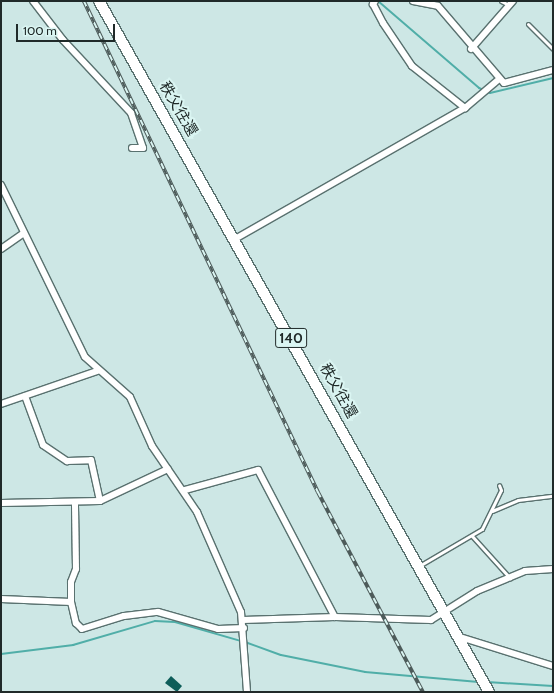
<!DOCTYPE html>
<html>
<head>
<meta charset="utf-8">
<style>
  body { margin:0 }
  #map { position:relative; width:554px; height:693px; overflow:hidden; background:#cde7e5; font-family:Cabin,"Noto Sans JP",sans-serif }
  div>[style] { position:absolute }
  [style*='--x'] { left:calc(var(--x)*1px); top:calc(var(--y)*1px); width:calc(var(--w)*1px); rotate:calc(var(--a)*1deg) }
  .stream>* { height:2px; margin:-1px; padding:0 1px; transform-origin:1px; border-radius:1px; background:#50aea8 }
  .building>* { inset:0; background:#0d5d59 }
  .roads { filter:drop-shadow(1px 0 #59716f) drop-shadow(-1px 0 #59716f) drop-shadow(0 1px #59716f) drop-shadow(0 -1px #59716f) }
  .service>* { height:3px; margin:-1.5px; padding:0 1.5px; transform-origin:1.5px; border-radius:1.5px; background:#fff }
  .minor>* { height:6px; margin:-3px; padding:0 3px; transform-origin:3px; border-radius:3px; background:#fff }
  .trunk>* { height:10px; margin:-5px; padding:0 5px; transform-origin:5px; border-radius:5px; background:#fff }
  .rail>* { height:3.5px; margin-top:-1.75px; transform-origin:0; background:repeating-linear-gradient(90deg,#daf5f2 0 6px,#4d5b5a 0 12px); box-sizing:border-box; border-block:1px solid #4d5b5a }
  span { translate:-50% -50%; white-space:nowrap; text-align:center; line-height:1.15; -webkit-text-stroke:4px #daf5f2; paint-order:stroke }
  .shield-label span { padding:1px 3px; background:#daf5f2; border:1px solid; border-radius:3px; -webkit-text-stroke-width:0 }
  .shield-label { font-size:14px; color:#202a29; font-weight:700 }
  .street-label { font-size:15px; color:#202a29 }
  .frame { position:absolute; inset:0; border:2px solid #202a29; pointer-events:none }
  .scale { position:absolute; left:16px; top:24px; width:99px; height:18px; box-sizing:border-box; border:2px solid #202a29; border-top:0; padding-left:5px; font-size:12px; line-height:14px; white-space:nowrap; color:#202a29; -webkit-text-stroke:3px #daf5f2; paint-order:stroke }
</style>
</head>
<body>
<div id="map">
  <div class="stream">
    <div style="--x:378;--y:1;--w:133;--a:40.7"></div>
    <div style="--x:479;--y:88;--w:12;--a:24"></div>
    <div style="--x:490;--y:93;--w:65;--a:-13.4"></div>
    <div style="--x:245;--y:642;--w:38;--a:20"></div>
    <div style="--x:281;--y:655;--w:86;--a:11.4"></div>
    <div style="--x:365;--y:672;--w:114;--a:5"></div>
    <div style="--x:1;--y:654;--w:73;--a:-7.1"></div>
    <div style="--x:73;--y:645;--w:85;--a:-16.3"></div>
    <div style="--x:155;--y:621;--w:20;--a:3"></div>
    <div style="--x:175;--y:622;--w:69;--a:16.1"></div>
    <div style="--x:487;--y:682;--w:66;--a:3.5"></div>
  </div>
  <div class="building">
    <div style="clip-path:polygon(171px 676px,182px 686px,177px 692px,165px 683px)"></div>
  </div>
  <div class="roads">
    <div class="service">
      <div style="--x:501;--y:1;--w:9;--a:27"></div>
      <div style="--x:528;--y:24;--w:35;--a:45"></div>
      <div style="--x:492;--y:511;--w:28;--a:-23"></div>
      <div style="--x:518;--y:500;--w:35;--a:-7"></div>
      <div style="--x:472;--y:536;--w:57;--a:47.9"></div>
      <div style="--x:419;--y:566;--w:73;--a:-30.4"></div>
      <div style="--x:482;--y:529;--w:43;--a:-64"></div>
      <div style="--x:501;--y:490;--w:5;--a:-112"></div>
    </div>
    <div class="minor">
      <div style="--x:33;--y:1;--w:49;--a:52.4"></div>
      <div style="--x:63;--y:40;--w:100;--a:47"></div>
      <div style="--x:131;--y:113;--w:37;--a:71"></div>
      <div style="--x:143;--y:148;--w:11;--a:180"></div>
      <div style="--x:375;--y:1;--w:4;--a:124"></div>
      <div style="--x:373;--y:4;--w:21;--a:62"></div>
      <div style="--x:383;--y:23;--w:52;--a:56"></div>
      <div style="--x:412;--y:66;--w:68;--a:38.4"></div>
      <div style="--x:413;--y:1;--w:25;--a:11"></div>
      <div style="--x:438;--y:6;--w:101;--a:49.4"></div>
      <div style="--x:504;--y:83;--w:51;--a:-14.9"></div>
      <div style="--x:471;--y:49;--w:64;--a:-48.8"></div>
      <div style="--x:1;--y:185;--w:191;--a:64"></div>
      <div style="--x:85;--y:357;--w:60;--a:41.6"></div>
      <div style="--x:130;--y:397;--w:54;--a:65.8"></div>
      <div style="--x:152;--y:446;--w:80;--a:55.7"></div>
      <div style="--x:197;--y:512;--w:109;--a:66.3"></div>
      <div style="--x:241;--y:612;--w:80;--a:85.7"></div>
      <div style="--x:235;--y:239;--w:265;--a:-29.7"></div>
      <div style="--x:465;--y:108;--w:43;--a:-40.3"></div>
      <div style="--x:1;--y:249;--w:28;--a:-35"></div>
      <div style="--x:25;--y:396;--w:52;--a:69.8"></div>
      <div style="--x:43;--y:445;--w:29;--a:34"></div>
      <div style="--x:67;--y:461;--w:24;--a:-2"></div>
      <div style="--x:91;--y:460;--w:42;--a:77.6"></div>
      <div style="--x:1;--y:404;--w:102;--a:-19"></div>
      <div style="--x:185;--y:490;--w:76;--a:-15.3"></div>
      <div style="--x:258;--y:470;--w:166;--a:62.4"></div>
      <div style="--x:1;--y:503;--w:99;--a:-1.2"></div>
      <div style="--x:100;--y:501;--w:75;--a:-25.2"></div>
      <div style="--x:1;--y:599;--w:70;--a:2.5"></div>
      <div style="--x:71;--y:602;--w:22;--a:77"></div>
      <div style="--x:76;--y:623;--w:8;--a:45"></div>
      <div style="--x:82;--y:629;--w:44;--a:-17.2"></div>
      <div style="--x:124;--y:616;--w:34;--a:-7"></div>
      <div style="--x:158;--y:612;--w:62;--a:15.8"></div>
      <div style="--x:218;--y:629;--w:26;--a:-2"></div>
      <div style="--x:71;--y:602;--w:20;--a:-90"></div>
      <div style="--x:71;--y:582;--w:14;--a:-69"></div>
      <div style="--x:76;--y:569;--w:67;--a:-90.9"></div>
      <div style="--x:243;--y:620;--w:92;--a:-1.9"></div>
      <div style="--x:335;--y:617;--w:96;--a:1.8"></div>
      <div style="--x:431;--y:620;--w:54;--a:-32.2"></div>
      <div style="--x:477;--y:591;--w:52;--a:-22.6"></div>
      <div style="--x:525;--y:571;--w:28;--a:-4"></div>
      <div style="--x:460;--y:637;--w:97;--a:17.3"></div>
    </div>
    <div class="trunk">
      <div style="--x:99;--y:1;--w:793;--a:60.56"></div>
    </div>
  </div>
  <div class="rail">
    <div style="--x:84;--y:1;--w:544;--a:64.52"></div>
    <div style="--x:318;--y:492;--w:226;--a:62.3"></div>
  </div>
  <div class="shield-label">
    <span style="left:291px;top:338px">140</span>
  </div>
  <div class="street-label">
    <span style="left:178px;top:109px;rotate:60deg">秩父往還</span>
    <span style="left:338px;top:391px;rotate:61deg">秩父往還</span>
  </div>
  <div class="frame"></div>
  <div class="scale">100 m</div>
</div>
</body>
</html>
